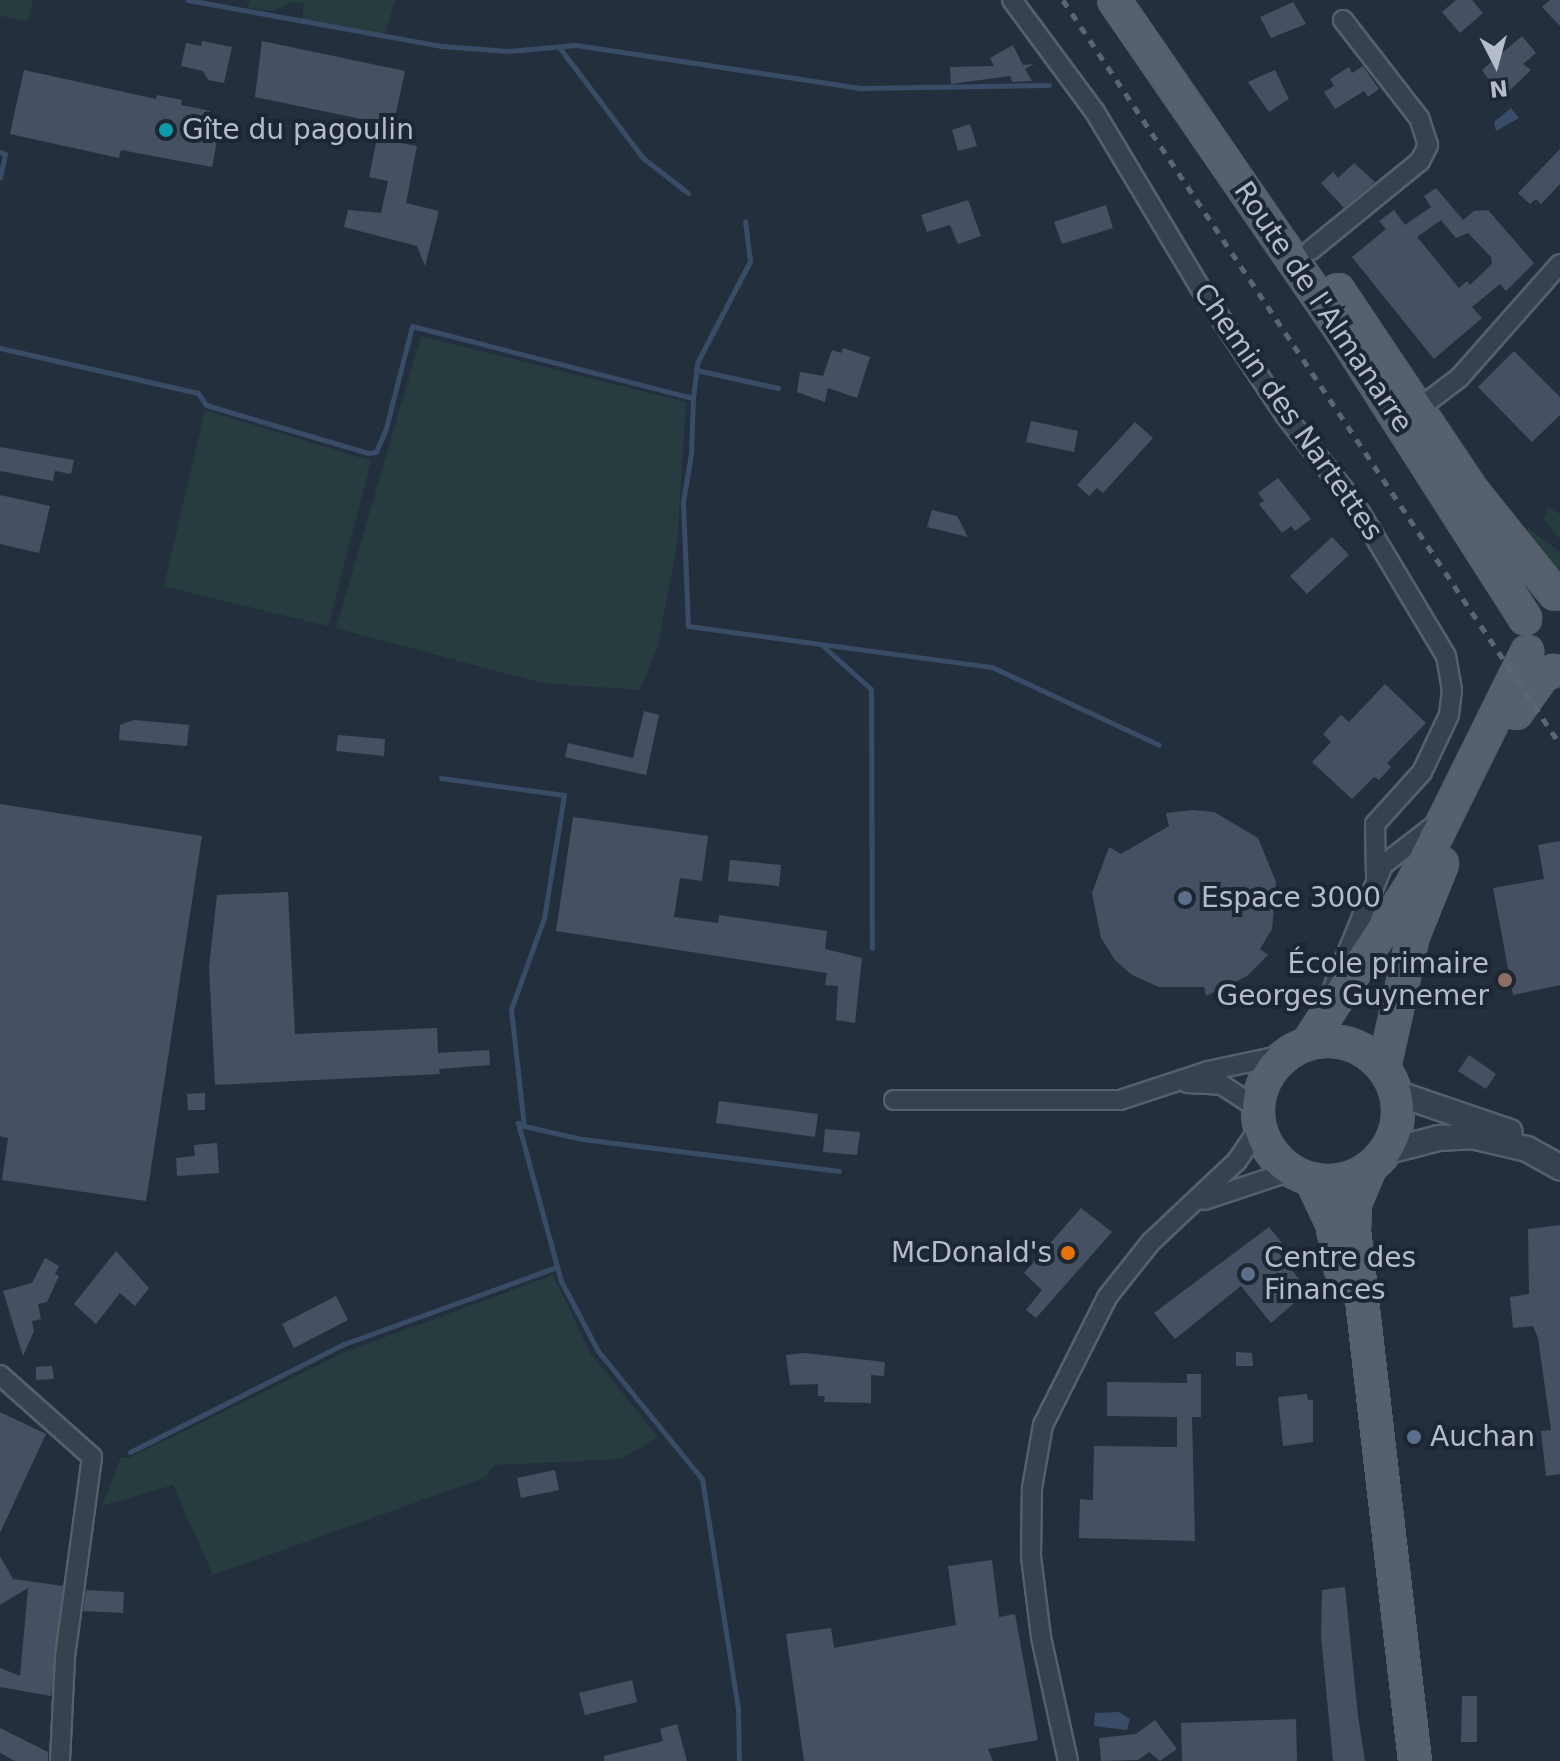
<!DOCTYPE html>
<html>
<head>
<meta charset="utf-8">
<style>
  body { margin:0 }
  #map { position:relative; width:1560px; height:1761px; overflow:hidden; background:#242f3e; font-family:"DejaVu Sans",sans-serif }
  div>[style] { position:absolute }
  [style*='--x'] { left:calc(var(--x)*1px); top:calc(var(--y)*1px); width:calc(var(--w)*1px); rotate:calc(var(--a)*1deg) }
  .green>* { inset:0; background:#263c3f }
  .water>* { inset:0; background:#394c67 }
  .stream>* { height:5px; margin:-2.5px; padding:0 2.5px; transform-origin:2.5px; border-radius:2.5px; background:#394c67 }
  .building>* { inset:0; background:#455162 }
  .roads { filter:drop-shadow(2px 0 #565f6c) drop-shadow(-2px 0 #565f6c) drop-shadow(0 2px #565f6c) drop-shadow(0 -2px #565f6c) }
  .minor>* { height:18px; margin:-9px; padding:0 9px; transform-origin:9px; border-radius:9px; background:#38414e }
  .tertiary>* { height:24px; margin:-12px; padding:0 12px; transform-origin:12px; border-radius:12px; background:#38414e }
  .primary>* { height:30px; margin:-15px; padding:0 15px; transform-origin:15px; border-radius:15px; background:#56606e }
  .primary>.ring { margin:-15px; padding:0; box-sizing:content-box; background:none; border:30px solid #56606e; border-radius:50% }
  .rail>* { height:5px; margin-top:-2.5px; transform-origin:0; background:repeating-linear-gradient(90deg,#5a6575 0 8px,transparent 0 16px) }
  .dots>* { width:22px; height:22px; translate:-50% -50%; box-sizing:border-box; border:4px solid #1d2633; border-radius:50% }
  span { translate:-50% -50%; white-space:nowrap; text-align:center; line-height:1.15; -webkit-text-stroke:8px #1d2633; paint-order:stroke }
  .poi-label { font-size:28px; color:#b4bcc9 }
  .left { translate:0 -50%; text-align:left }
  .right { translate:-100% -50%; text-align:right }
  .street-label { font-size:28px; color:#b4bcc9 }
  .north { position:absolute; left:1456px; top:24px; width:80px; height:80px; -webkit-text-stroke:6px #1d2633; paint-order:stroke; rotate:174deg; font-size:22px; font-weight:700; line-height:32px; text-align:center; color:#b4bcc9 }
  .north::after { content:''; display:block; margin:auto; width:28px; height:36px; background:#b4bcc9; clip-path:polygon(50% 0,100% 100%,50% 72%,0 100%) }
</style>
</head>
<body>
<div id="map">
  <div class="green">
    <div style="clip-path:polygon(0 0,33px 0,28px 21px,0 16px)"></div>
    <div style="clip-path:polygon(250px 0,395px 0,385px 34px,302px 19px,304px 4px,293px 2px,272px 11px,248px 8px)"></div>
    <div style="clip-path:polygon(421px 336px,686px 402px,677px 544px,658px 645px,640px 690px,542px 683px,336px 628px)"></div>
    <div style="clip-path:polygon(205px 410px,371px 461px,328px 626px,164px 586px)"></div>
    <div style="clip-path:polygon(1548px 507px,1560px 514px,1560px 539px,1544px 520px)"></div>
    <div style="clip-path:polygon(1528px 528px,1560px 552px,1560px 586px,1525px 546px)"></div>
    <div style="clip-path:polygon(553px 1275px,590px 1353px,658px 1437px,621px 1459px,495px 1465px,484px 1478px,213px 1575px,173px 1485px,102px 1506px,121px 1457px,129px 1458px,345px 1352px)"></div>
  </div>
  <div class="water">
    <div style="clip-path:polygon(1511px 108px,1519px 118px,1496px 131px,1494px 122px)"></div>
    <div style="clip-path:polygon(1119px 1712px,1130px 1719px,1127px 1730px,1094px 1726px,1095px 1713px)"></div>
  </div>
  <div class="stream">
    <div style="--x:188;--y:0;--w:258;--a:10.3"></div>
    <div style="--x:442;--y:46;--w:66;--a:4.3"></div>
    <div style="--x:508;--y:51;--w:68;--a:-5"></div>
    <div style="--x:576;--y:45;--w:289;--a:8.6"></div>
    <div style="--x:862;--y:88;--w:187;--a:-0.9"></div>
    <div style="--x:559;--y:47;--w:139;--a:52.9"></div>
    <div style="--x:643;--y:158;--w:57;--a:37.9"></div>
    <div style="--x:0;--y:152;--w:5;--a:22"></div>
    <div style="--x:5;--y:154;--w:24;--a:102"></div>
    <div style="--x:0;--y:348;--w:203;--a:12.8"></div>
    <div style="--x:198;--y:393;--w:14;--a:56"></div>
    <div style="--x:206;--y:405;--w:169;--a:16.5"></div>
    <div style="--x:368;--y:453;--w:8;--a:-7"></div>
    <div style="--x:376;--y:452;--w:26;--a:-67"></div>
    <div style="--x:386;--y:428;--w:105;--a:-75.7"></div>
    <div style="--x:412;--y:326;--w:290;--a:14.4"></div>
    <div style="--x:693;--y:398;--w:56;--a:92"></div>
    <div style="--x:691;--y:454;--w:49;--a:99.5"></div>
    <div style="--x:683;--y:502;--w:124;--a:87.7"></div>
    <div style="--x:688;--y:626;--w:307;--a:7.7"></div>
    <div style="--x:992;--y:667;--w:184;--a:25"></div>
    <div style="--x:696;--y:370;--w:84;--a:12.4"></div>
    <div style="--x:693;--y:398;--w:35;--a:-83"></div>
    <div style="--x:697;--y:363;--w:115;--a:-62.5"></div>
    <div style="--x:750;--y:261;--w:40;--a:-97.1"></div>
    <div style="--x:823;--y:646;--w:64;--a:41.9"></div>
    <div style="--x:871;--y:689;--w:259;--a:89.8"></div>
    <div style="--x:441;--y:778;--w:124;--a:7.9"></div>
    <div style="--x:564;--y:795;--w:125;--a:99.2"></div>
    <div style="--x:544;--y:918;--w:97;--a:109.9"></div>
    <div style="--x:511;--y:1009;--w:118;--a:83.7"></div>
    <div style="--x:524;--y:1126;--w:7;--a:-153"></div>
    <div style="--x:518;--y:1123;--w:164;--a:74.8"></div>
    <div style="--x:561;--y:1281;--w:79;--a:62.1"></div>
    <div style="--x:598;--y:1351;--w:165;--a:50.9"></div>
    <div style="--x:702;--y:1479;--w:234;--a:81.1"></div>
    <div style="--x:738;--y:1710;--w:51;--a:88.9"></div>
    <div style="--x:524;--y:1126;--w:59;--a:12.6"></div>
    <div style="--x:582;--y:1139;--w:259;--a:7.1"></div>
    <div style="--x:130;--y:1452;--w:240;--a:-26.8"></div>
    <div style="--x:344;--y:1344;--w:226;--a:-19.9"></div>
  </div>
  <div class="building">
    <div style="clip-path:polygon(1456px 0,1472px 0,1483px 13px,1460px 33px,1442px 12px)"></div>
    <div style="clip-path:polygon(1550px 0,1560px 0,1560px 26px,1542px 7px)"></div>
    <div style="clip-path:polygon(1293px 2px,1306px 24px,1271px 38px,1260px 17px)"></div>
    <div style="clip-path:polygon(1522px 36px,1536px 53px,1523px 64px,1531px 70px,1502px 98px,1482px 70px)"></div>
    <div style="clip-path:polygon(202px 41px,232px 47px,224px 83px,208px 80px,203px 71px,181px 66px,186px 43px,201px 46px)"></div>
    <div style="clip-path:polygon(262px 41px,405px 71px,390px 141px,417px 146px,406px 203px,439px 211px,425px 266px,417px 246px,344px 227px,348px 210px,381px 213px,388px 181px,369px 177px,380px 123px,255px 97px)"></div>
    <div style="clip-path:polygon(1013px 45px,1023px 65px,1034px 64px,1025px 69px,1032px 81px,1012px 82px,1010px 76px,951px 84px,950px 67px,994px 66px,990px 58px)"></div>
    <div style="clip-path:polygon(1363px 66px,1379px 89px,1368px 97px,1364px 91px,1335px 109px,1324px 92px,1334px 86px,1330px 79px,1349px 67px,1352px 73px)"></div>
    <div style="clip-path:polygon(24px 70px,156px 99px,157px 95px,182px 100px,181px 105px,210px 111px,205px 139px,217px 141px,212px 167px,121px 150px,119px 158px,10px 134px)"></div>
    <div style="clip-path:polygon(1275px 70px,1289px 99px,1269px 112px,1248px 82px)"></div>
    <div style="clip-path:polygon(970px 124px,977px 146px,958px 151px,952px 130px)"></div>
    <div style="clip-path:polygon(1560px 149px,1560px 184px,1541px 204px,1536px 199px,1530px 204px,1518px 193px)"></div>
    <div style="clip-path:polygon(1354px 163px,1375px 182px,1344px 208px,1321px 183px,1333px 172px,1338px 178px)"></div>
    <div style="clip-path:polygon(evenodd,1436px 188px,1463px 220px,1474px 211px,1488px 210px,1534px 263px,1506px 291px,1500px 284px,1472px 307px,1482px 318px,1434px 359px,1352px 257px,1386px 229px,1379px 221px,1394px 210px,1405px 225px,1431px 207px,1424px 196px,1436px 188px,1441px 220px,1456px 238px,1468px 233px,1491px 257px,1492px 264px,1470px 285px,1467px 281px,1459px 288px,1417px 237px,1441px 220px)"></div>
    <div style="clip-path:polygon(968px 200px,981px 236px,958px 244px,950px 225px,927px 232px,921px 215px)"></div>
    <div style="clip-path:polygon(1106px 205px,1113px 228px,1062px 244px,1054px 222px)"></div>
    <div style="clip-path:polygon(843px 348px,870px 357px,857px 398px,828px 388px,825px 402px,797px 392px,800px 372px,823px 376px,832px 350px,841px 353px)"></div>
    <div style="clip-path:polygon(1514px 351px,1560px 397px,1560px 415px,1532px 442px,1478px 387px)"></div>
    <div style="clip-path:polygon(1031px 421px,1078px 431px,1074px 452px,1026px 442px)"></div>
    <div style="clip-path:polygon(1135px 422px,1153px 438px,1103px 493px,1097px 488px,1089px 496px,1077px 485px)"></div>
    <div style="clip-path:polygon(0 447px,74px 460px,71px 474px,55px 471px,53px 481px,0 471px)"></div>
    <div style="clip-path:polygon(1278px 478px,1311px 519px,1295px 531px,1291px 526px,1282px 533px,1259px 504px,1264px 501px,1258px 493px)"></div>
    <div style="clip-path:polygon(0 495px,50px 506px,39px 553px,0 544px)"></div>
    <div style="clip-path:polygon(932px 510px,957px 516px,968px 537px,927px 527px)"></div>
    <div style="clip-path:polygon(1332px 537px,1349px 555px,1307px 594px,1290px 576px)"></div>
    <div style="clip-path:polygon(1385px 684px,1426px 723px,1387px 763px,1391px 767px,1379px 780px,1374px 777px,1352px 799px,1312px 762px,1331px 742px,1323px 734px,1341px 715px,1349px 722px)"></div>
    <div style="clip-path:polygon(644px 711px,659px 715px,646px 775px,565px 757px,568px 743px,633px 758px)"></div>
    <div style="clip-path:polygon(134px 720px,189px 725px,187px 746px,119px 740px,120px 725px)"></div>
    <div style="clip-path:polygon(338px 735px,385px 739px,384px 756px,336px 751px)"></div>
    <div style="clip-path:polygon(0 804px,202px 836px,146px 1201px,2px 1180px,8px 1138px,0 1136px)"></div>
    <div style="clip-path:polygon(1193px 810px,1214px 812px,1258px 838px,1276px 882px,1272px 929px,1260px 949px,1268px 955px,1247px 976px,1206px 996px,1204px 987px,1159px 987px,1132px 975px,1115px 960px,1101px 938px,1092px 893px,1109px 847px,1121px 854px,1169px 826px,1166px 813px)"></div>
    <div style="clip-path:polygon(573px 817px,708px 836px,702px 881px,680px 878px,674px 917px,718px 923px,719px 915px,827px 931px,825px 949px,862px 958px,855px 1023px,836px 1020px,838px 986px,825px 985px,827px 973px,556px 931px)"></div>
    <div style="clip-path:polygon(1560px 841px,1560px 985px,1513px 995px,1493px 888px,1544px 879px,1538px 845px)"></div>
    <div style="clip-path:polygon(730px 860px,781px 865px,779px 886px,728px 881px)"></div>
    <div style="clip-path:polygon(288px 892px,295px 1034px,437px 1028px,438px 1053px,489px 1050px,490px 1065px,439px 1069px,440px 1074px,215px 1085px,209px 967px,217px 895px)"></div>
    <div style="clip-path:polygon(1469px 1055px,1496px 1074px,1486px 1089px,1458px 1071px)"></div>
    <div style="clip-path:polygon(205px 1093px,205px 1110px,188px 1110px,187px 1094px)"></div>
    <div style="clip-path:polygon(719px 1101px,818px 1114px,815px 1137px,716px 1123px)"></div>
    <div style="clip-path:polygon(825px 1129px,860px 1132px,857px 1155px,823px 1152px)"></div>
    <div style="clip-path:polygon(217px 1143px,219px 1173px,177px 1176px,176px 1158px,195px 1156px,194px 1145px)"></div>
    <div style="clip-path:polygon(1081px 1208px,1112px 1232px,1036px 1318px,1026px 1310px,1042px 1290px,1024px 1273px)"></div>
    <div style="clip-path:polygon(1560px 1225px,1560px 1474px,1546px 1476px,1541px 1431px,1551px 1430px,1538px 1338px,1533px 1326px,1513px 1328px,1510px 1297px,1529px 1294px,1528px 1229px)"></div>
    <div style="clip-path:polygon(1269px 1227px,1292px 1255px,1285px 1261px,1308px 1291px,1271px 1323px,1241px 1286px,1175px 1339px,1154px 1313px)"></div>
    <div style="clip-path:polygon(116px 1251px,149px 1288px,135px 1306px,120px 1293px,96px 1324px,74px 1304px)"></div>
    <div style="clip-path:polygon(45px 1258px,59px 1266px,55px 1274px,59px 1276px,47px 1302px,38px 1304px,41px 1319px,32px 1321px,34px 1331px,23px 1356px,3px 1291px,32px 1283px)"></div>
    <div style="clip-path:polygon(336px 1296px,348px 1320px,294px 1348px,282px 1324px)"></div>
    <div style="clip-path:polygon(1236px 1352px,1252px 1353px,1253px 1366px,1236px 1366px)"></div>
    <div style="clip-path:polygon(804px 1353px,885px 1362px,884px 1376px,871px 1375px,871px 1403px,824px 1402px,825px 1396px,818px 1396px,818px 1384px,790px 1385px,786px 1355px)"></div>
    <div style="clip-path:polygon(52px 1366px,54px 1379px,36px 1380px,36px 1367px)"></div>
    <div style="clip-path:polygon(1187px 1374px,1201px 1374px,1201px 1417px,1192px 1417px,1195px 1541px,1079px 1538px,1080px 1499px,1093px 1500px,1094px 1446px,1177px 1447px,1177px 1417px,1107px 1416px,1107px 1382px,1187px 1383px)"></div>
    <div style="clip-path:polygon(1307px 1394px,1308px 1400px,1313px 1400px,1313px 1442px,1283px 1446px,1278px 1397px)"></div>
    <div style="clip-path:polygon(0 1412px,46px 1434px,0 1533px)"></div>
    <div style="clip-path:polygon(555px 1470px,559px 1490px,521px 1498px,517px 1478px)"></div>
    <div style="clip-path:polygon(0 1556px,13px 1579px,63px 1586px,51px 1696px,0 1687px,0 1668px,20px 1676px,28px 1588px,0 1605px)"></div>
    <div style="clip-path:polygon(992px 1560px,999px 1617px,1015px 1614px,1038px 1740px,988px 1749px,993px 1761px,804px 1761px,786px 1634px,831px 1628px,834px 1648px,956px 1625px,948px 1566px)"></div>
    <div style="clip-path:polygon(1345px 1587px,1358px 1716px,1365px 1761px,1333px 1761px,1321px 1636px,1322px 1590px)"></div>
    <div style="clip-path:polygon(86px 1590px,124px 1592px,123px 1613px,83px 1611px)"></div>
    <div style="clip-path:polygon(632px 1680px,637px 1702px,585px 1715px,579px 1693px)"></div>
    <div style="clip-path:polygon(1462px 1696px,1477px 1696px,1477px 1742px,1461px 1742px)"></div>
    <div style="clip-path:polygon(1296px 1719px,1297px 1761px,1182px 1761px,1181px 1723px)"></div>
    <div style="clip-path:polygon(1155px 1720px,1177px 1749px,1160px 1761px,1149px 1752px,1138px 1760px,1101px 1761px,1099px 1738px,1136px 1734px)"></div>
    <div style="clip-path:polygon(677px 1724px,687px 1761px,604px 1761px,604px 1756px,663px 1741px,660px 1729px)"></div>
    <div style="clip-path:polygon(0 1728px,48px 1752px,48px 1761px,15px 1761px,0 1753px)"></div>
  </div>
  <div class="roads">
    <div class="minor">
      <div style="--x:1012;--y:0;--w:139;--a:53.5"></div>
      <div style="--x:1095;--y:112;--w:206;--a:59.1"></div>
      <div style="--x:1201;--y:289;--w:151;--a:56.3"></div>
      <div style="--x:1285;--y:415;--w:113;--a:51.8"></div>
      <div style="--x:1355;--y:504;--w:177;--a:59.1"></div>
      <div style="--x:1446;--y:656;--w:35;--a:80"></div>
      <div style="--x:1452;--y:690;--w:25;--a:97"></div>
      <div style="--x:1449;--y:715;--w:63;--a:115.3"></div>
      <div style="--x:1422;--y:772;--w:70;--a:132.1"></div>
      <div style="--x:1375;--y:824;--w:54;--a:88.9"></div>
      <div style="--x:1311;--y:250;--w:141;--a:-39.2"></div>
      <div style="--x:1420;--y:161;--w:18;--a:-63"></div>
      <div style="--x:1428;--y:145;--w:28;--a:-108"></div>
      <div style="--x:1419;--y:118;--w:124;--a:-127.8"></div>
      <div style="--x:1418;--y:409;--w:51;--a:-37.1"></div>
      <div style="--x:1459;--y:378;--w:152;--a:-48.5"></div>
      <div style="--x:1331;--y:993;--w:138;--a:-67.9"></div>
      <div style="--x:1383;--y:865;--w:67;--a:-37.7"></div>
      <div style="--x:1187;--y:1083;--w:35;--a:3"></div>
      <div style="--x:1222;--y:1085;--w:42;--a:33.3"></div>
      <div style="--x:894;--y:1100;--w:226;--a:0"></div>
      <div style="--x:1120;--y:1100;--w:93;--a:-18.2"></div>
      <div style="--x:1208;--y:1071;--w:78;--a:-11.9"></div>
      <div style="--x:1204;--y:1200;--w:92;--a:-18.4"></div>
      <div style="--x:0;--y:1375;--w:123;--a:41.7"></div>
      <div style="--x:92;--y:1457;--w:203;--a:97.7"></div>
      <div style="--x:65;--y:1658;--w:103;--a:92.8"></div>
      <div style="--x:1068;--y:1761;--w:127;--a:-102.3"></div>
      <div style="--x:1041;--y:1637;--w:81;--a:-97.1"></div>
      <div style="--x:1031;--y:1557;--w:69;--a:-89.2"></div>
      <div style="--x:1032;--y:1488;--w:64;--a:-80.1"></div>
      <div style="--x:1043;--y:1425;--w:144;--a:-63.3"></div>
      <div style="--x:1108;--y:1296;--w:69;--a:-51.5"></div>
      <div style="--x:1151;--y:1242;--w:118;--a:-43.3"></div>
      <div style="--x:1237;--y:1161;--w:40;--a:-56"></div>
    </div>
    <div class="tertiary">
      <div style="--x:1396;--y:1093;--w:120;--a:18.9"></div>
      <div style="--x:1385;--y:1152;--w:56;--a:-14.5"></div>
      <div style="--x:1439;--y:1138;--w:33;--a:-3"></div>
      <div style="--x:1472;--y:1136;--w:57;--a:13.3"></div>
      <div style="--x:1527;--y:1149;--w:38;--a:29"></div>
    </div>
    <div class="primary">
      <div style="--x:1114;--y:0;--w:403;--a:55.5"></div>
      <div style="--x:1342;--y:332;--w:340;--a:57.4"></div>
      <div style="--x:1338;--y:290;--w:244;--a:56.2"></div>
      <div style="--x:1474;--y:493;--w:129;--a:51.3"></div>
      <div style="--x:1516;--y:713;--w:47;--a:-54.6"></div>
      <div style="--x:1543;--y:675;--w:11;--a:-22"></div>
      <div class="ring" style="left:1258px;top:1041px;width:110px;height:110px"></div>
      <div style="--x:1308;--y:1043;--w:191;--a:-56.7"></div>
      <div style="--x:1413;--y:883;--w:258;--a:-63.7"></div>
      <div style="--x:1384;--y:1068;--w:135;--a:-77.6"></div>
      <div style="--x:1413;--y:936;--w:78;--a:-68.1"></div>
      <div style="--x:1370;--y:1168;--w:38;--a:113"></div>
      <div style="--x:1355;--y:1203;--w:27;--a:92"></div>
      <div style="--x:1354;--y:1230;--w:534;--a:83.45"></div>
      <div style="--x:1311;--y:1179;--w:49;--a:64.5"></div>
      <div style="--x:1332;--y:1223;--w:45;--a:79.7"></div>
    </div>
  </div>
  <div class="rail">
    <div style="--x:1063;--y:0;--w:895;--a:56.26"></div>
  </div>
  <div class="dots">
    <div style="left:166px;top:130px;background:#0f9aa8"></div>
    <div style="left:1185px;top:898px;background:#5c6f8a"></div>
    <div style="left:1505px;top:980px;background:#8d6e63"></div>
    <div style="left:1068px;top:1253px;background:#e8710a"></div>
    <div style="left:1248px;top:1274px;background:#5c6f8a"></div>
    <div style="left:1414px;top:1437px;background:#5c6f8a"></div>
  </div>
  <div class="poi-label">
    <span class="left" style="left:182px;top:130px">Gîte du pagoulin</span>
    <span class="left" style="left:1201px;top:898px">Espace 3000</span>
    <span class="right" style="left:1489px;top:980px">École primaire<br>Georges Guynemer</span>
    <span class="right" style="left:1052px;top:1253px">McDonald's</span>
    <span class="left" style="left:1264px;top:1274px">Centre des<br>Finances</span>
    <span class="left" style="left:1430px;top:1437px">Auchan</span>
  </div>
  <div class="street-label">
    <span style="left:1323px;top:307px;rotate:56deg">Route de l'Almanarre</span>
    <span style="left:1288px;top:412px;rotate:55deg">Chemin des Nartettes</span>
  </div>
  <div class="north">N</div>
</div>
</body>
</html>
